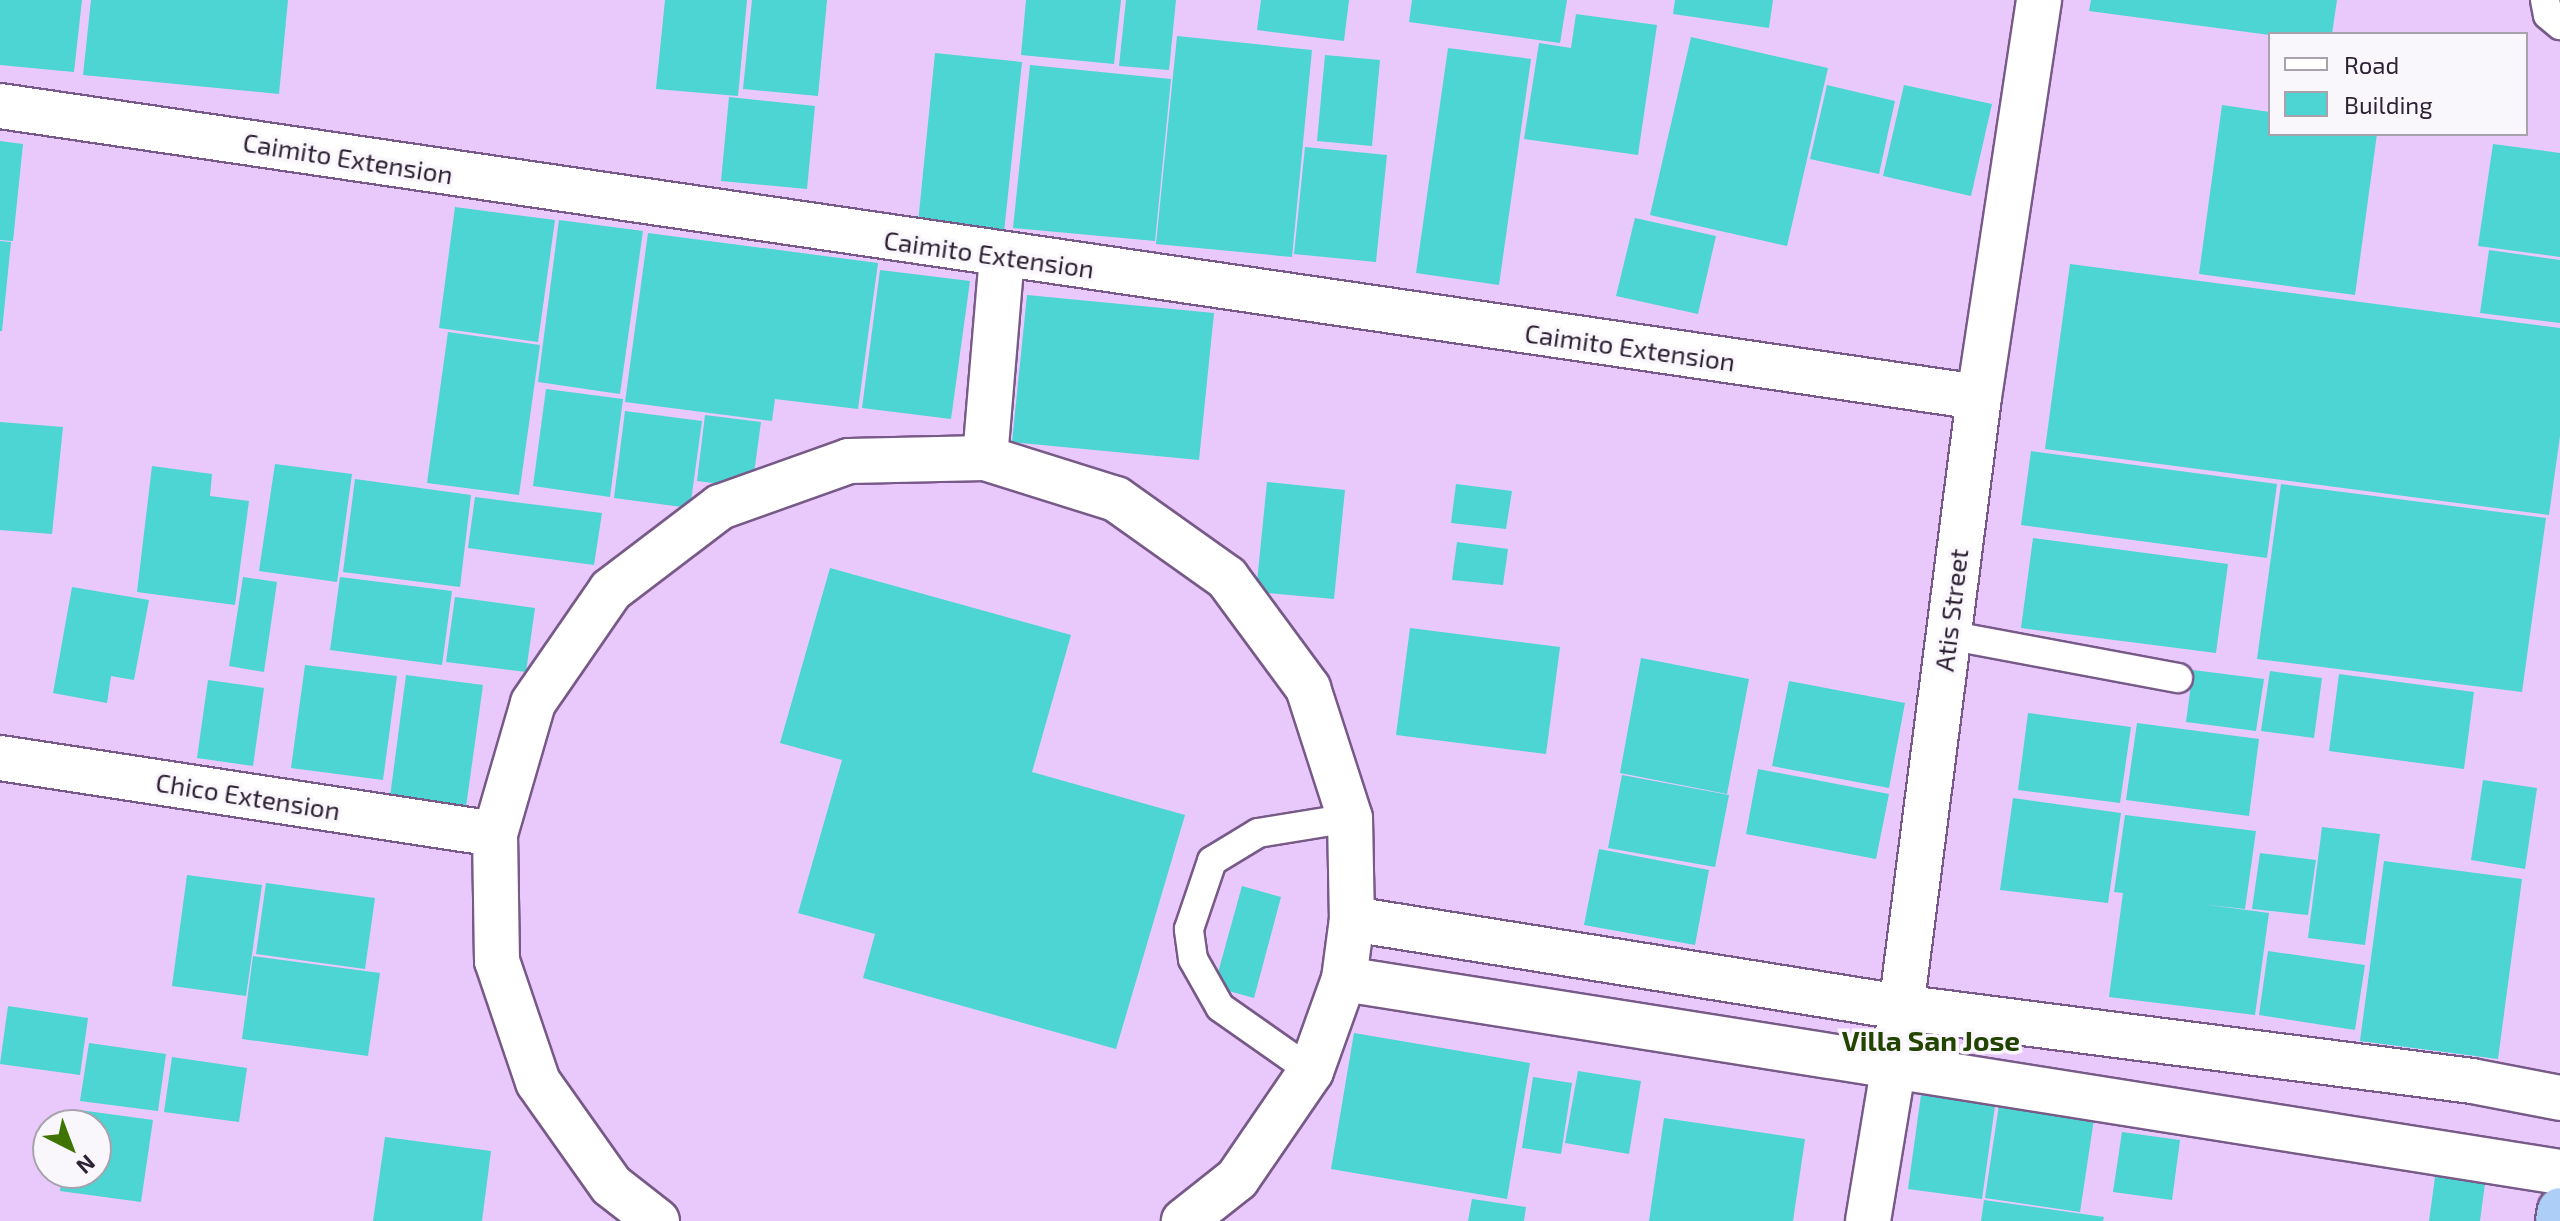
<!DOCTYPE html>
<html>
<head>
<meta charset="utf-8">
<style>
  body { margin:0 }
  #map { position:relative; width:2560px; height:1221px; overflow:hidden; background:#e9c9fb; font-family:"Exo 2",sans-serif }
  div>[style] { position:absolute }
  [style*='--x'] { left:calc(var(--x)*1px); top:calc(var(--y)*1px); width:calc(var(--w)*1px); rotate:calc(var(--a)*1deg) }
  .building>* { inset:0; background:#4cd5d2 }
  .roads { filter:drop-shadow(2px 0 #775a87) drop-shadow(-2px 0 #775a87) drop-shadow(0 2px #775a87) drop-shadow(0 -2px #775a87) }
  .lane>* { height:28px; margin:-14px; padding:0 14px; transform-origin:14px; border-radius:14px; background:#fff }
  .street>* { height:44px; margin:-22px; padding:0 22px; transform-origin:22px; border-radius:22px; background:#fff }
  .highway>* { height:44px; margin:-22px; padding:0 22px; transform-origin:22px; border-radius:22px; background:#accef7 }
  span { translate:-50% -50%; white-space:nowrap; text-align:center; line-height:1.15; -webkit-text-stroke:7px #faf7fc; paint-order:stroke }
  .street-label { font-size:26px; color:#2e2235 }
  .neighbourhood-label { font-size:28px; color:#240; font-weight:700 }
  .legend { position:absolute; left:2268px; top:32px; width:260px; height:104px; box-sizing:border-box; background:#faf7fc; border:2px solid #a8a2ac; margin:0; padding:10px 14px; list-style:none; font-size:24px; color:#2e2235 }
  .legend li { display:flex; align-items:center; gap:16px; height:40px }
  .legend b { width:40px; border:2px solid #a8a2ac }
  .north { position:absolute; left:32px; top:1109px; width:80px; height:80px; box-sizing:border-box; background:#faf7fc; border:2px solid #a8a2ac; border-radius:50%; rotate:138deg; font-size:22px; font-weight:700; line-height:32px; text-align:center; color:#2e2235 }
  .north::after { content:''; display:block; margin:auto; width:28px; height:36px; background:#407400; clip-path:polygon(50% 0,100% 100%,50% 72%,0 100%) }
</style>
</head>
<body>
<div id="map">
  <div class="building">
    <div style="clip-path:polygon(0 0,82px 0,74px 72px,0 65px)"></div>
    <div style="clip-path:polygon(91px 0,288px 0,279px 94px,83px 75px)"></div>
    <div style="clip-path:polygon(665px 0,747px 0,738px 96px,656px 89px)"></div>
    <div style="clip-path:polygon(752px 0,827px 0,818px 96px,743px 89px)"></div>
    <div style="clip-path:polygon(1026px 0,1121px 0,1114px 64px,1021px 55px)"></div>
    <div style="clip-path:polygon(1126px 0,1176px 0,1169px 70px,1119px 66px)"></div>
    <div style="clip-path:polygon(1261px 0,1349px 0,1344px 41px,1257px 30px)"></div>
    <div style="clip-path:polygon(1412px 0,1567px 0,1560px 43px,1409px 22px)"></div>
    <div style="clip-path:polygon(1675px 0,1773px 0,1769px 28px,1673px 14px)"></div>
    <div style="clip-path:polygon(2091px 0,2337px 0,2332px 34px,2270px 35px,2089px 11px)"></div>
    <div style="clip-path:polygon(1576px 14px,1657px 25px,1638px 155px,1524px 139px,1539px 43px,1571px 48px)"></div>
    <div style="clip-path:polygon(1177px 36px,1312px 50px,1292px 257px,1156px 244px)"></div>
    <div style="clip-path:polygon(1691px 37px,1828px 68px,1787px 246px,1650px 215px)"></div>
    <div style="clip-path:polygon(1448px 48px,1531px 59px,1499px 285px,1416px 273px)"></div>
    <div style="clip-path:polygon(935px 53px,1022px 62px,1004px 232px,918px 223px)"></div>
    <div style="clip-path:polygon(1325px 55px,1380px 60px,1372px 146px,1317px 141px)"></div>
    <div style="clip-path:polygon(1030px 65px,1171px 79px,1155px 241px,1013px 228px)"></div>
    <div style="clip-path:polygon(1827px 85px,1895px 101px,1879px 174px,1810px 159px)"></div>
    <div style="clip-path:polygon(1904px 85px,1992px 104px,1971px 196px,1883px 176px)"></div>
    <div style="clip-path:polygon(729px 97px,815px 106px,807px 189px,721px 181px)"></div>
    <div style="clip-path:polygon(2222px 105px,2270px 112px,2270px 134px,2377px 134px,2355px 295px,2199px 274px)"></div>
    <div style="clip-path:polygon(0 141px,23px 144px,13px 241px,0 240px)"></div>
    <div style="clip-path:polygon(2493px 144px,2560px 153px,2560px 257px,2478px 246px)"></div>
    <div style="clip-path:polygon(1305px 147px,1387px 155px,1376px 262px,1294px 254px)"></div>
    <div style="clip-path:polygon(455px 207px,555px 220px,538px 342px,439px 328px)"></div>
    <div style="clip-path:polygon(1635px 218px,1716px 236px,1698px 314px,1616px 296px)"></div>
    <div style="clip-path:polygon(559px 220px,643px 231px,620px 394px,538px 382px)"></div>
    <div style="clip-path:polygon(648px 233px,878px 263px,858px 409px,775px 399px,772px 421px,625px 402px)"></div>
    <div style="clip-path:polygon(0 241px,11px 242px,2px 331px,0 331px)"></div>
    <div style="clip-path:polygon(2489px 250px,2560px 260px,2560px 323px,2480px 313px)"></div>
    <div style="clip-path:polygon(2070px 264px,2560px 328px,2560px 436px,2549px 515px,2045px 449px)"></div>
    <div style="clip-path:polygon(880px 270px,970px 281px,951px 419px,862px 408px)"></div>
    <div style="clip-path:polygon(1027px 295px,1214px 313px,1199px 460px,1012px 442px)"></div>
    <div style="clip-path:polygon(448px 332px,540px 345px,519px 495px,427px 483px)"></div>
    <div style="clip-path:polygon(546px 389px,623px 399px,610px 497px,533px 486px)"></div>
    <div style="clip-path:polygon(625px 411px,702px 421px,690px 508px,614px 498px)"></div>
    <div style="clip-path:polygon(705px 415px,761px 422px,752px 488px,697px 481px)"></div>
    <div style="clip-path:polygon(0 422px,63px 427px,52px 534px,0 530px)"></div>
    <div style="clip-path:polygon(2031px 451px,2277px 484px,2267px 558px,2021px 525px)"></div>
    <div style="clip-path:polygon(275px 464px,352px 474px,337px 582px,259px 571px)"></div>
    <div style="clip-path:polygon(152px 466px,212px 474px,210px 496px,249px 501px,235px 605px,137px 592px)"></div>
    <div style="clip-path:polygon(355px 479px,471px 495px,460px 587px,343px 572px)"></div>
    <div style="clip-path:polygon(1267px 482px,1345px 490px,1334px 599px,1256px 592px)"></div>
    <div style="clip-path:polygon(1456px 484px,1512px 491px,1506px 529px,1451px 523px)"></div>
    <div style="clip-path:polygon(2281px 484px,2546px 518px,2522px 692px,2257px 659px)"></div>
    <div style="clip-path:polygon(475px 497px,602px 513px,594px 565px,468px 548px)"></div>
    <div style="clip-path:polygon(2033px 538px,2228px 564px,2216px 653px,2021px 628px)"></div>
    <div style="clip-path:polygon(1457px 542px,1508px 549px,1503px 585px,1452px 580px)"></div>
    <div style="clip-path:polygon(830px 568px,1071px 635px,1032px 772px,1185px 815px,1116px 1049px,863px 978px,875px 934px,798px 913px,842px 760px,780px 743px)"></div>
    <div style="clip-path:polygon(243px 577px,277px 582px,264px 672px,229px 666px)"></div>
    <div style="clip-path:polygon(340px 577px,452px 591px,442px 665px,330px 650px)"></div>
    <div style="clip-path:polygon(72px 587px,149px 600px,134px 680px,111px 676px,107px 703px,53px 693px)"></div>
    <div style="clip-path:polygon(455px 597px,535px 608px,526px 672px,446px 662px)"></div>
    <div style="clip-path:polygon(1410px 628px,1560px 647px,1546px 754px,1396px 735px)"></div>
    <div style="clip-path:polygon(1641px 658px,1749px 679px,1727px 794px,1620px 773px)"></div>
    <div style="clip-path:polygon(305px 665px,397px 676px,383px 780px,291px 768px)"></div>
    <div style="clip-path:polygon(2193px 670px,2264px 679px,2256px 731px,2186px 722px)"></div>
    <div style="clip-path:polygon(2270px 671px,2322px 678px,2314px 738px,2261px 731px)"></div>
    <div style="clip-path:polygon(2339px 674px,2474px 692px,2464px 769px,2329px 751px)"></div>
    <div style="clip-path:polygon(406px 675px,483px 685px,466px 807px,390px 797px)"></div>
    <div style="clip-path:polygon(208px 680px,264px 688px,253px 766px,197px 758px)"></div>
    <div style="clip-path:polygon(1789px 681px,1905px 703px,1889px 788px,1772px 766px)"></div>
    <div style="clip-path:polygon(2028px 713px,2131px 727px,2120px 803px,2018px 790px)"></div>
    <div style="clip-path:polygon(2137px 723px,2259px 739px,2249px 816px,2126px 800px)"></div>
    <div style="clip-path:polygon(1758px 769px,1889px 794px,1876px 859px,1746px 834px)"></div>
    <div style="clip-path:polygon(1622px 775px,1729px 795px,1715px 867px,1608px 848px)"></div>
    <div style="clip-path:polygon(2483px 780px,2537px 788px,2525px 869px,2471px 860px)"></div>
    <div style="clip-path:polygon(2013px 798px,2121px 813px,2108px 903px,2000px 890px)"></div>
    <div style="clip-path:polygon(2125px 815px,2256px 831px,2245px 909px,2202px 904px,2269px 913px,2255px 1015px,2109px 997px,2123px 893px,2114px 892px)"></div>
    <div style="clip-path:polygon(2322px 827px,2380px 834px,2365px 945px,2308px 938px)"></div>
    <div style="clip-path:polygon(1599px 849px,1709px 870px,1695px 945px,1584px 925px)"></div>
    <div style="clip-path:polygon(2260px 853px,2316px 860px,2308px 915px,2252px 909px)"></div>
    <div style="clip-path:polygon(2384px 861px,2522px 879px,2498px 1059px,2360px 1041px)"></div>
    <div style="clip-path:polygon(187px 875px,262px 885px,246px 996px,172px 986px)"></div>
    <div style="clip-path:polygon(266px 883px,375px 898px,365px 969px,256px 954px)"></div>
    <div style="clip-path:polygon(1242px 886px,1281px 897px,1254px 998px,1214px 987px)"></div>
    <div style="clip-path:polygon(2268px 951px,2365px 965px,2355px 1030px,2259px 1015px)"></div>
    <div style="clip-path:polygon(253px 956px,380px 973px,368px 1056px,242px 1039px)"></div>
    <div style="clip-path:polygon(8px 1006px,88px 1018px,80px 1075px,0 1064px)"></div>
    <div style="clip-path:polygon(1354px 1033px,1530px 1063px,1507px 1199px,1331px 1169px)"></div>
    <div style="clip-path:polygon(89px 1043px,166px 1054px,158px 1111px,80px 1101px)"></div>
    <div style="clip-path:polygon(172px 1057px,247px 1068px,239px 1122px,164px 1112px)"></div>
    <div style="clip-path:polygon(1578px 1071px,1641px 1081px,1629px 1154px,1565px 1143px)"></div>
    <div style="clip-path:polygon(1533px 1077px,1572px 1083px,1561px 1154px,1522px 1148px)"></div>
    <div style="clip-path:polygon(1921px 1095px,1995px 1106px,1982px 1199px,1908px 1189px)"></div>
    <div style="clip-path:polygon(1999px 1105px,2094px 1119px,2080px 1212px,1985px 1198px)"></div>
    <div style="clip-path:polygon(72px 1109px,153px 1120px,141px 1202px,60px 1191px,62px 1173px,96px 1173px,96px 1125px,69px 1125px)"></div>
    <div style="clip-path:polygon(1664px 1118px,1805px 1139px,1793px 1221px,1649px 1221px)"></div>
    <div style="clip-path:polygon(2122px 1132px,2180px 1140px,2172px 1200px,2113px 1192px)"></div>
    <div style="clip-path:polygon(385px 1137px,491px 1151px,482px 1221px,373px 1221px)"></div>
    <div style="clip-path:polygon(2436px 1170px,2486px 1176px,2480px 1221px,2429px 1221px)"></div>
    <div style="clip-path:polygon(1472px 1199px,1526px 1207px,1524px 1221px,1468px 1221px)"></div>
    <div style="clip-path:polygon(1984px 1200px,2104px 1217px,2103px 1221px,1981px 1221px)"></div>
  </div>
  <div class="roads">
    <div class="lane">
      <div style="--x:2545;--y:0;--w:15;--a:79"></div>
      <div style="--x:2548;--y:15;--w:16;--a:40"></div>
      <div style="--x:1948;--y:635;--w:234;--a:10.6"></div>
      <div style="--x:1311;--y:1071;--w:111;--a:-144.9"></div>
      <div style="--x:1220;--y:1007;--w:55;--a:-119.4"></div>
      <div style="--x:1193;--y:959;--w:30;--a:-98"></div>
      <div style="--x:1189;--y:929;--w:72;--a:-71.3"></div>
      <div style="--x:1212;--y:861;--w:54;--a:-31.3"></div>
      <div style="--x:1258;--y:833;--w:93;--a:-9.3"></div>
    </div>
    <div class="street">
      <div style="--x:0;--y:106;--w:2000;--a:8.37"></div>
      <div style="--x:985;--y:458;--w:203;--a:-85.2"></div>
      <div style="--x:0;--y:758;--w:501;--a:8.73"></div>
      <div style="--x:1352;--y:919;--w:555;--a:9.12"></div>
      <div style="--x:1900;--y:1007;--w:577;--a:7.37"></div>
      <div style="--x:2472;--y:1081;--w:90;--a:10.9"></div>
      <div style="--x:1344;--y:979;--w:1231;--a:9.02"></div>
      <div style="--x:657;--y:1221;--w:58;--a:-142"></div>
      <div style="--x:611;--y:1185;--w:126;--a:-125.3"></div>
      <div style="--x:538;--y:1082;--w:128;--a:-108.7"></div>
      <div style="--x:497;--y:961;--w:127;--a:-90.9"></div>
      <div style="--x:495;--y:834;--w:136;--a:-73.8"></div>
      <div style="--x:533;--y:703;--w:137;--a:-55.4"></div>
      <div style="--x:611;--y:590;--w:137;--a:-37.3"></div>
      <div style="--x:720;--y:507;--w:137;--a:-19.6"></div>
      <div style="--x:849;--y:461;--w:136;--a:-1.3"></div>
      <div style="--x:985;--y:458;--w:137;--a:17.4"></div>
      <div style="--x:1116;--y:499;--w:136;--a:35.4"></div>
      <div style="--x:1227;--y:578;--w:137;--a:53.6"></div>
      <div style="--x:1308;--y:688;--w:137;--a:72.1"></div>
      <div style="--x:1350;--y:818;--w:101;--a:88.9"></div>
      <div style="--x:1352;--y:919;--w:61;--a:97.6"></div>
      <div style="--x:1344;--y:979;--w:98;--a:109.7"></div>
      <div style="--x:1311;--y:1071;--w:131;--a:124.4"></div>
      <div style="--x:1237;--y:1179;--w:68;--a:141.6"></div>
      <div style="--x:1868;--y:1221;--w:159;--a:-80.6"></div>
      <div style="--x:1894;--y:1064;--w:672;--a:-82.74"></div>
      <div style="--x:1979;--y:397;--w:402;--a:-81.4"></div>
    </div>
    <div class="highway">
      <div style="--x:2558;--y:1221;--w:11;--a:-80"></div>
    </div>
  </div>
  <div class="street-label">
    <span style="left:348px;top:158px;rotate:9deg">Caimito Extension</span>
    <span style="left:989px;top:254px;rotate:8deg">Caimito Extension</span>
    <span style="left:1630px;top:347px;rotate:8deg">Caimito Extension</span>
    <span style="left:1951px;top:610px;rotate:-83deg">Atis Street</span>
    <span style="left:248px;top:796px;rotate:9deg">Chico Extension</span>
  </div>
  <div class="neighbourhood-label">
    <span style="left:1931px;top:1040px">Villa San Jose</span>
  </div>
  <ul class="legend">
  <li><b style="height:10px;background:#fff"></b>Road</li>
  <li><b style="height:22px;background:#4cd5d2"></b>Building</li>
  </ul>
  <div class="north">N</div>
</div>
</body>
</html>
